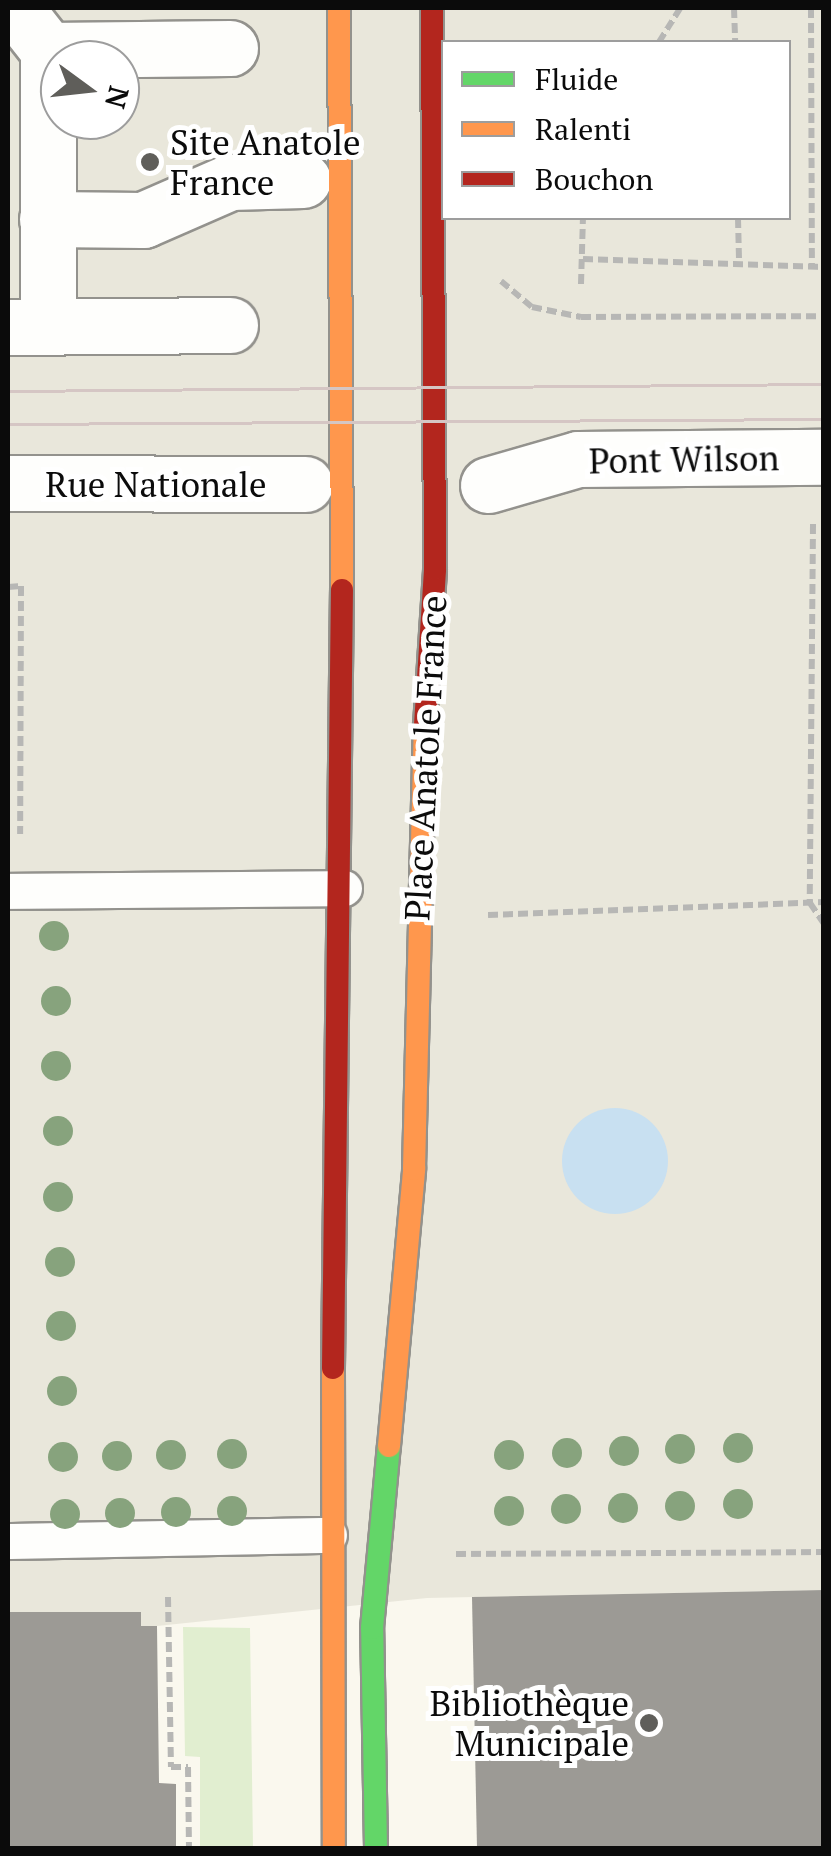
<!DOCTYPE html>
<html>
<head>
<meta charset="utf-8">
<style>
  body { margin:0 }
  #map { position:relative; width:831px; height:1856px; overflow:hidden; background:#faf8ee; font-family:"PT Serif",serif }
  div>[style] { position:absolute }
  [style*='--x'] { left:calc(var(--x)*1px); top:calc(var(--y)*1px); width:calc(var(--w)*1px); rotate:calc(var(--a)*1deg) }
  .green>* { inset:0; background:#e1eed0 }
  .plaza>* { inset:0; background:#e9e7db }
  .water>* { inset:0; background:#c8e0f1 }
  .round { border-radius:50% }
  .building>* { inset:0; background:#9c9a95 }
  .path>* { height:6px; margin-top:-3px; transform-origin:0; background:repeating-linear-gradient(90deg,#b7b7b5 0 10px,transparent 0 15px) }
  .roads { filter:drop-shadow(2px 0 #93928d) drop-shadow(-2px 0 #93928d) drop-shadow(0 2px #93928d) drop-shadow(0 -2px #93928d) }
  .lane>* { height:35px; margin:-17.5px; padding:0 17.5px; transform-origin:17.5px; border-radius:17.5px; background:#fefefc }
  .street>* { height:55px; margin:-27.5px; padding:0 27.5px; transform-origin:27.5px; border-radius:27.5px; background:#fefefc }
  .fast>* { height:22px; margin:-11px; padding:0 11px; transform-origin:11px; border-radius:11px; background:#63d668 }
  .slow>* { height:22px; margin:-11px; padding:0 11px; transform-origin:11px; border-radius:11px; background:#ff974d }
  .jam>* { height:22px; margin:-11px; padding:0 11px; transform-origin:11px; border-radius:11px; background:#b3261e }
  .tram>* { height:2.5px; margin:-1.25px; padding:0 1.25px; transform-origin:1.25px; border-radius:1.25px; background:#d5c6c4 }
  .trees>* { width:30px; height:30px; margin:-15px; border-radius:50%; background:#87a37d }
  .dots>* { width:28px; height:28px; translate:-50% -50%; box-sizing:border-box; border:5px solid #fff; border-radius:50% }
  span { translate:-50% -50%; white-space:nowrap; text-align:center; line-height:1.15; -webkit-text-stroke:10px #fff; paint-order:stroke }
  .poi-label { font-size:35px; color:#0b0b0b }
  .left { translate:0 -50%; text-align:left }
  .right { translate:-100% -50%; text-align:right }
  .street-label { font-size:35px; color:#0b0b0b }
  .frame { position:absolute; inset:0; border:10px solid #0b0b0b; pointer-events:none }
  .legend { position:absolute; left:441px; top:40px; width:350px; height:180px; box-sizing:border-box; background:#fff; border:2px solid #9d9d9d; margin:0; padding:12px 18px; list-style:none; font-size:30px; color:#0b0b0b }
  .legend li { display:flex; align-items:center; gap:20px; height:50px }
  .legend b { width:50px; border:2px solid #9d9d9d }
  .north { position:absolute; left:40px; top:40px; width:100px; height:100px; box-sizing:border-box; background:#fff; border:2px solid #9d9d9d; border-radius:50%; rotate:105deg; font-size:28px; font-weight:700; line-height:40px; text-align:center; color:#0b0b0b }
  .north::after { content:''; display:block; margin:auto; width:35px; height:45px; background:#5f5e5a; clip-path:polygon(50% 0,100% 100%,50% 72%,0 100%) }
</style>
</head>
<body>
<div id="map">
  <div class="green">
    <div style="clip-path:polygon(183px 1627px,250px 1628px,253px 1848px,200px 1848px,200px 1757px,185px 1756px)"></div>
  </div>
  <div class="plaza">
    <div style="clip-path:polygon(evenodd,8px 8px,823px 8px,823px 1590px,427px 1598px,157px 1626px,141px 1626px,140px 1612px,8px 1612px,8px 8px,443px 42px,788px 42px,788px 218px,443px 218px,443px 42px,8px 8px,60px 60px,120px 60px,120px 120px,60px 120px,60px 60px)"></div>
  </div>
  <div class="water">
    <div class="round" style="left:562px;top:1108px;width:106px;height:106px"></div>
  </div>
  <div class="building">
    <div style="clip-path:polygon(824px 1590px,824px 1848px,477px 1848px,472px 1597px)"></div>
    <div style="clip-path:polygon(8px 1612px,141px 1612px,141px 1626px,157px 1626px,159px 1783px,176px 1784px,176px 1848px,8px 1848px)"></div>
  </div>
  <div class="path">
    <div style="--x:734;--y:8;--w:34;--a:88"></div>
    <div style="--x:811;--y:8;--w:258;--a:89.8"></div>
    <div style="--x:659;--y:42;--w:40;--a:-58"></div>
    <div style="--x:738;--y:218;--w:41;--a:88.6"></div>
    <div style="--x:583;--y:259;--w:241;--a:1.9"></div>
    <div style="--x:501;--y:281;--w:40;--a:40"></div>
    <div style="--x:532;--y:307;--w:50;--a:11.5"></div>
    <div style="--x:581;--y:317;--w:243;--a:-0.2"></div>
    <div style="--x:581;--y:284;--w:66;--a:-88.3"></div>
    <div style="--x:813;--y:524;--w:379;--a:90.5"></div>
    <div style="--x:810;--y:903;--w:25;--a:56"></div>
    <div style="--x:8;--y:587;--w:13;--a:-4"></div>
    <div style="--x:21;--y:586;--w:248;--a:90.2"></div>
    <div style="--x:488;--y:915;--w:336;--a:-2.2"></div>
    <div style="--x:456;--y:1554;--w:368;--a:-0.3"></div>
    <div style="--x:168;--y:1597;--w:170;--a:89"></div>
    <div style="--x:171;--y:1767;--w:17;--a:0"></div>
    <div style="--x:188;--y:1767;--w:81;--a:89.3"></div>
  </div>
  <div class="roads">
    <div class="lane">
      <div style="--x:8;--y:891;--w:336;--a:-0.5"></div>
      <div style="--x:8;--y:1541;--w:321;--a:-1.1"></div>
    </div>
    <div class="street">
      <div style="--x:15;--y:8;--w:53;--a:51.8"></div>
      <div style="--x:48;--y:50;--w:182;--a:-0.6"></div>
      <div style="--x:47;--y:219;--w:96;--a:0.6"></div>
      <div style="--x:143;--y:220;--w:95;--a:-23.6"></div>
      <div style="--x:230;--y:182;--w:73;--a:-1.6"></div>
      <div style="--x:48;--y:326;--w:276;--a:-90"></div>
      <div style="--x:8;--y:327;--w:222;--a:-0.5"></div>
      <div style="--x:8;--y:483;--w:297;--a:0.2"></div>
      <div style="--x:488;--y:485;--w:94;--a:-16.1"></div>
      <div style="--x:578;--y:459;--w:246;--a:-0.5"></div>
    </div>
    <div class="fast">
      <div style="--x:376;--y:1848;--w:220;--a:-91"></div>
      <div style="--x:372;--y:1628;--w:183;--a:-84.7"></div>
    </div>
    <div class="slow">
      <div style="--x:339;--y:8;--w:582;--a:89.7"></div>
      <div style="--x:333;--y:1368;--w:480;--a:89.9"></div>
      <div style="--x:389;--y:1446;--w:278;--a:-84.8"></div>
      <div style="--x:414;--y:1169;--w:444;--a:-88.6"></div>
    </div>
    <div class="jam">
      <div style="--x:425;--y:725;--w:156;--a:-86.3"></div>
      <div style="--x:435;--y:569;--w:561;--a:-90.31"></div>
      <div style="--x:333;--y:1368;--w:778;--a:-89.34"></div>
    </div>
  </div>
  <div class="tram">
    <div style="--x:8;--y:391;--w:816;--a:-0.49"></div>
    <div style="--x:8;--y:424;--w:816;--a:-0.35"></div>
  </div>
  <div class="trees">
    <div style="left:54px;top:936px"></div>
    <div style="left:56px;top:1001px"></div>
    <div style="left:56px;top:1066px"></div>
    <div style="left:58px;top:1131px"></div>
    <div style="left:58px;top:1197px"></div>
    <div style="left:60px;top:1262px"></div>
    <div style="left:61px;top:1326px"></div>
    <div style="left:62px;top:1391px"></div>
    <div style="left:738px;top:1448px"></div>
    <div style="left:680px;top:1449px"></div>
    <div style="left:624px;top:1451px"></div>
    <div style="left:567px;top:1453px"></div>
    <div style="left:232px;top:1454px"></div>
    <div style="left:171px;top:1455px"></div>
    <div style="left:509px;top:1455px"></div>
    <div style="left:117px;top:1456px"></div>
    <div style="left:63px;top:1457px"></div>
    <div style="left:738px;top:1504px"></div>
    <div style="left:680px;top:1506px"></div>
    <div style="left:623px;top:1508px"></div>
    <div style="left:566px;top:1509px"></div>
    <div style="left:232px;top:1511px"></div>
    <div style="left:509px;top:1511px"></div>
    <div style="left:176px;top:1512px"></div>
    <div style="left:120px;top:1513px"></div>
    <div style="left:65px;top:1514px"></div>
  </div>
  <div class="dots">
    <div style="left:150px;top:162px;background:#5f5e5a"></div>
    <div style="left:649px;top:1723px;background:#5f5e5a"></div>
  </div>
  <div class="poi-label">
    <span class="left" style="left:170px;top:162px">Site Anatole<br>France</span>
    <span class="right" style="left:629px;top:1723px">Bibliothèque<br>Municipale</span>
  </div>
  <div class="street-label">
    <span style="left:684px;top:459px;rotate:-1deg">Pont Wilson</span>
    <span style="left:156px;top:484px">Rue Nationale</span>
    <span style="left:425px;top:758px;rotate:-87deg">Place Anatole France</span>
  </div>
  <div class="frame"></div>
  <ul class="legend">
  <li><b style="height:12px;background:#63d668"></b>Fluide</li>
  <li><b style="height:12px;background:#ff974d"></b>Ralenti</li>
  <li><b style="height:12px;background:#b3261e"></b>Bouchon</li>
  </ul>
  <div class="north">N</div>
</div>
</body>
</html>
